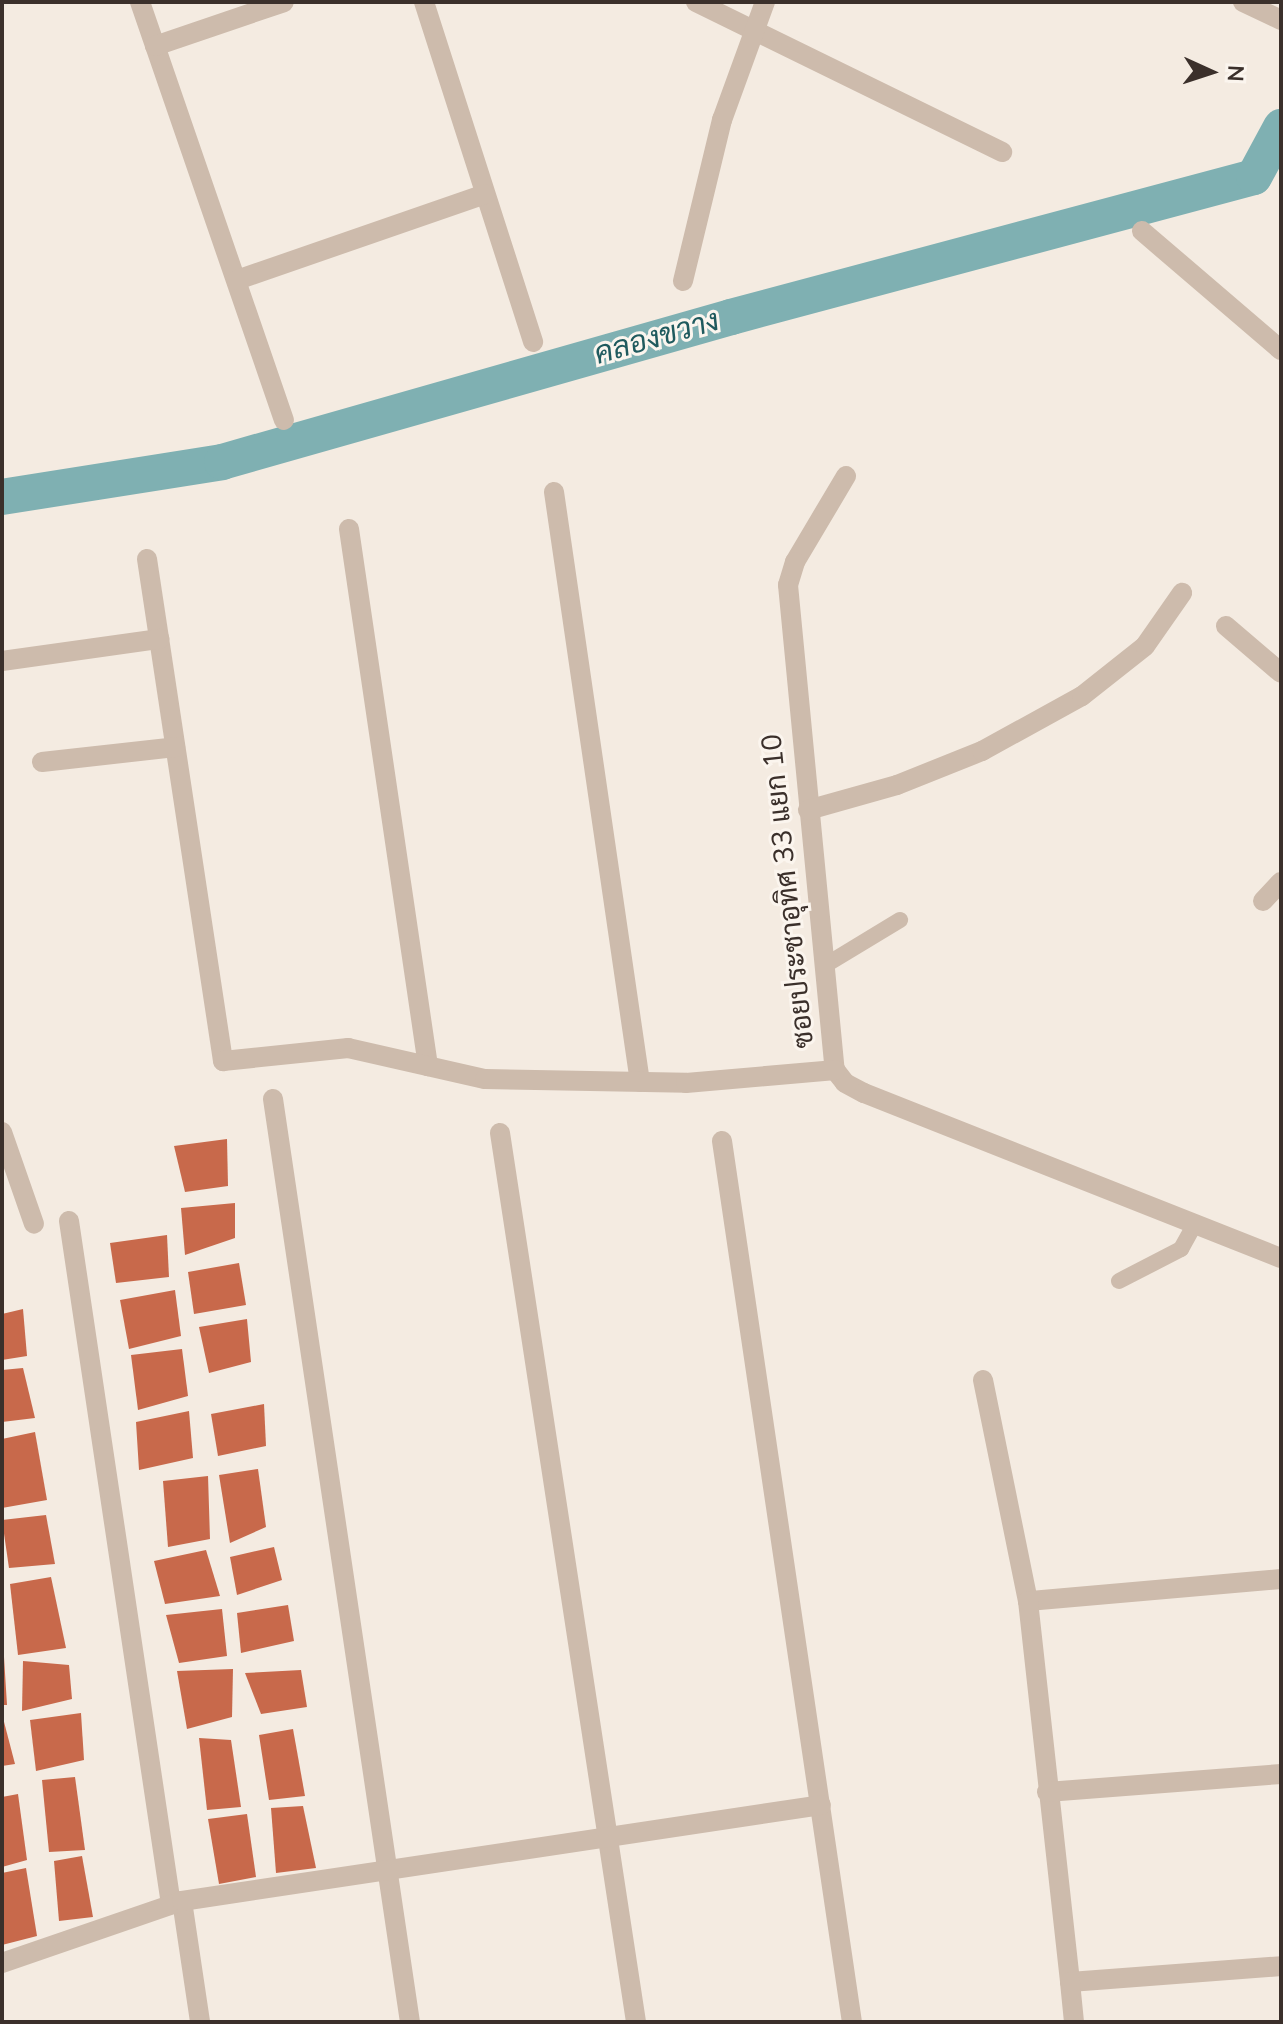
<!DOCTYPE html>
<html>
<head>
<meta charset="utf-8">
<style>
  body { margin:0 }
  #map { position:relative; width:1283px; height:2024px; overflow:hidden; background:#f4ebe1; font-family:"Nunito Sans",Sarabun,sans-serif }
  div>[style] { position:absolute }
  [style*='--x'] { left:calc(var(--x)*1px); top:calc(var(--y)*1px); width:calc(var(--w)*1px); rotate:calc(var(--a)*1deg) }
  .canal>* { height:36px; margin:-18px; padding:0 18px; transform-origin:18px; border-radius:18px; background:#7fb0b2 }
  .building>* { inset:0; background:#c8694b }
  .service>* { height:16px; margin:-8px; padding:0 8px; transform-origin:8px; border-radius:8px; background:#cdbbac }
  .minor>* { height:20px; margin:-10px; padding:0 10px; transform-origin:10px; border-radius:10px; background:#cdbbac }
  span { translate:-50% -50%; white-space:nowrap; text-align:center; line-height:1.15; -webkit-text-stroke:6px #fbf5ee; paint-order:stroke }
  .street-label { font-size:28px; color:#3b302b }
  .water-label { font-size:30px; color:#1f5a5e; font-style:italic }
  .frame { position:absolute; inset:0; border:4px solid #3b302b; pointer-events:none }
  .north { position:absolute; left:1171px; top:32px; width:80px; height:80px; -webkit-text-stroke:6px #fbf5ee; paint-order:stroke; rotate:93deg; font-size:22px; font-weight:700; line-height:32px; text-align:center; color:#3b302b }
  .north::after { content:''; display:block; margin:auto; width:28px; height:36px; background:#3b302b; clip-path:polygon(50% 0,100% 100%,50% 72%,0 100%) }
</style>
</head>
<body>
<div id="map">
  <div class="canal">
    <div style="--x:2;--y:497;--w:223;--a:-9"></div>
    <div style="--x:222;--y:462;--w:529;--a:-15.9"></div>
    <div style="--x:731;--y:317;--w:541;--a:-14.99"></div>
    <div style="--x:1254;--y:177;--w:57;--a:-61.6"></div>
  </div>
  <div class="building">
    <div style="clip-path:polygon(227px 1139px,228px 1186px,185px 1192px,174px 1146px)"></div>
    <div style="clip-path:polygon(235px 1203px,235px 1238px,185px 1255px,181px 1208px)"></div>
    <div style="clip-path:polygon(167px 1235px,169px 1277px,116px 1283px,110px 1243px)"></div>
    <div style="clip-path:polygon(239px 1263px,246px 1305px,194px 1314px,188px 1272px)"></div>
    <div style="clip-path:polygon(175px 1290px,181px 1336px,129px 1349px,120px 1300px)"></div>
    <div style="clip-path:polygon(23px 1309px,27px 1356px,2px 1360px,2px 1314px)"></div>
    <div style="clip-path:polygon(247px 1319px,251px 1362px,209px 1373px,199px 1327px)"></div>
    <div style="clip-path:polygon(182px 1349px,188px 1396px,138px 1410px,131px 1355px)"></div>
    <div style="clip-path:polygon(23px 1368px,35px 1418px,2px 1422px,2px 1370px)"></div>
    <div style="clip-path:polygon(264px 1404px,266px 1446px,218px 1456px,211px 1414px)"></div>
    <div style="clip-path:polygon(189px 1411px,193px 1458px,139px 1470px,136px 1422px)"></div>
    <div style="clip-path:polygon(35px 1432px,47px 1500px,2px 1508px,2px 1439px)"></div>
    <div style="clip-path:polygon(258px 1469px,266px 1527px,230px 1543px,219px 1475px)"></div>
    <div style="clip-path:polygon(208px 1476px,210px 1539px,168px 1547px,163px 1481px)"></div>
    <div style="clip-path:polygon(46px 1515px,55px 1564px,9px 1568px,2px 1520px)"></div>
    <div style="clip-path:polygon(274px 1547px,282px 1580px,237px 1595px,230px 1557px)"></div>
    <div style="clip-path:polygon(206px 1550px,220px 1596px,165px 1604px,154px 1561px)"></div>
    <div style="clip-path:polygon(51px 1577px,66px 1648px,18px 1655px,10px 1584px)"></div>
    <div style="clip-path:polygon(288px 1605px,294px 1641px,241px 1653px,237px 1613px)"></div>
    <div style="clip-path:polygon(222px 1609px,227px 1656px,179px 1663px,166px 1615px)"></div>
    <div style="clip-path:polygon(4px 1657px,7px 1705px,2px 1705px,2px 1658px)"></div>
    <div style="clip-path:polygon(23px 1661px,69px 1665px,72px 1699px,22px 1711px)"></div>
    <div style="clip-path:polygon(233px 1669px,232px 1717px,187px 1729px,177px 1671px)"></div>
    <div style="clip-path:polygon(301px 1670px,307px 1707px,261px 1714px,245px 1673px)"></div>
    <div style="clip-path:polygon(81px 1713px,84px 1760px,36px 1771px,30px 1720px)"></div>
    <div style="clip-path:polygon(2px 1718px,3px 1718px,15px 1764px,2px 1766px)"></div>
    <div style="clip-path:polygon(293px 1729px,305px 1796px,269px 1800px,259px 1735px)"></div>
    <div style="clip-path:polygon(199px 1738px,231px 1740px,241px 1807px,207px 1810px)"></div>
    <div style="clip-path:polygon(75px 1777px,85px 1850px,49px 1852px,42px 1780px)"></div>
    <div style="clip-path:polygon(18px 1794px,27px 1860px,2px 1867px,2px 1797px)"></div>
    <div style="clip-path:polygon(303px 1806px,316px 1868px,276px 1873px,271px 1808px)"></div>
    <div style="clip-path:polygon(247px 1814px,256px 1877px,219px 1884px,208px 1819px)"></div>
    <div style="clip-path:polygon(82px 1856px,93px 1917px,59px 1921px,54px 1861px)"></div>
    <div style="clip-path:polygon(26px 1868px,37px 1936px,2px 1945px,2px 1873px)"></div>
  </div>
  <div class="service">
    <div style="--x:824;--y:966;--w:89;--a:-31.2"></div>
    <div style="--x:1119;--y:1281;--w:70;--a:-27.3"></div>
    <div style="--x:1181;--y:1249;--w:29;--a:-61"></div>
  </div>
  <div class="minor">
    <div style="--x:140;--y:2;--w:442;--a:71"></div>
    <div style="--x:424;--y:2;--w:357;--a:72.2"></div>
    <div style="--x:696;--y:2;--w:341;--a:26.1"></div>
    <div style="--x:1243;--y:2;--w:42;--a:25.3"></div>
    <div style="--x:155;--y:46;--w:136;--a:-18.8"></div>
    <div style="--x:1142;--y:231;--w:183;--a:40.6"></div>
    <div style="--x:237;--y:280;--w:262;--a:-19.1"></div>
    <div style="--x:683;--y:281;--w:166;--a:-76.4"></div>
    <div style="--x:722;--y:120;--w:126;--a:-70"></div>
    <div style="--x:846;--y:476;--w:100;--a:120.7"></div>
    <div style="--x:795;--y:562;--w:24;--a:107"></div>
    <div style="--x:788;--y:585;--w:487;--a:84.5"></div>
    <div style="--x:835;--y:1070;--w:16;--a:52"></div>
    <div style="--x:845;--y:1083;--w:21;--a:28"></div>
    <div style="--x:864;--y:1093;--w:448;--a:21.6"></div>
    <div style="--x:554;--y:492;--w:596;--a:81.71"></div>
    <div style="--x:349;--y:529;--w:543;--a:81.63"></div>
    <div style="--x:147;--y:559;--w:508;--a:81.39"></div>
    <div style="--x:223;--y:1061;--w:126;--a:-5.9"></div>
    <div style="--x:348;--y:1048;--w:140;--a:12.8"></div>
    <div style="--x:485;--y:1079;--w:201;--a:1.1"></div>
    <div style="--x:686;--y:1083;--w:150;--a:-5"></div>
    <div style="--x:1226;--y:626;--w:72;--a:40.5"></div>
    <div style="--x:2;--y:661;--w:159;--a:-8"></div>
    <div style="--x:42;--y:762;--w:134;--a:-6.4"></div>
    <div style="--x:808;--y:810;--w:92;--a:-15.7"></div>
    <div style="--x:897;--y:785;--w:92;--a:-21.8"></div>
    <div style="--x:982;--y:751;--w:114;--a:-28.8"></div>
    <div style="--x:1082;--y:696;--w:80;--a:-38.4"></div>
    <div style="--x:1145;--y:646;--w:65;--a:-55.1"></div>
    <div style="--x:1263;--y:901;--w:26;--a:-47"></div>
    <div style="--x:273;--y:1099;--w:933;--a:81.56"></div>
    <div style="--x:2;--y:1132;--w:97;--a:70.8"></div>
    <div style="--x:500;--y:1133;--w:899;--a:81.3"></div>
    <div style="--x:722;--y:1141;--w:891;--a:81.61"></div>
    <div style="--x:69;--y:1221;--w:691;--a:81.51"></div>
    <div style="--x:983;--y:1380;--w:226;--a:78.5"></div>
    <div style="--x:1281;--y:1579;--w:254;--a:175"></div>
    <div style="--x:1028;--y:1601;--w:383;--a:83.7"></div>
    <div style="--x:1070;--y:1982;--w:212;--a:-4.3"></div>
    <div style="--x:1047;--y:1792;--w:235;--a:-4.4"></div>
    <div style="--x:182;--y:1901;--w:122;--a:81.5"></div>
    <div style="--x:2;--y:1963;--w:190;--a:-19"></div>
    <div style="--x:182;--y:1901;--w:646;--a:-8.54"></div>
    <div style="--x:1070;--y:1982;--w:40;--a:84.3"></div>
  </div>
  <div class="street-label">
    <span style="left:788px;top:891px;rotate:-96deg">ซอยประชาอุทิศ 33 แยก 10</span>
  </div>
  <div class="water-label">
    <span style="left:657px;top:338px;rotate:-16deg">คลองขวาง</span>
  </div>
  <div class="frame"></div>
  <div class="north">N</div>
</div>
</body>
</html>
